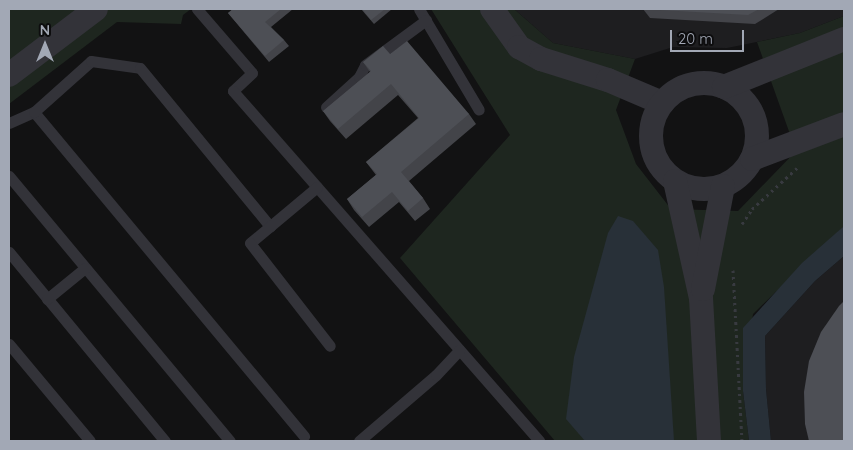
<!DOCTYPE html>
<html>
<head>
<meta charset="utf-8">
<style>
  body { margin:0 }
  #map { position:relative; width:853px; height:450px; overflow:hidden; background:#121213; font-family:Quicksand,sans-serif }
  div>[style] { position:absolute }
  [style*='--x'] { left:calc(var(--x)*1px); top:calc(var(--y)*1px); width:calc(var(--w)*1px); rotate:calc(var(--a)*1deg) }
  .built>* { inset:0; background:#1e1e20 }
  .green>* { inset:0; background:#1e261f }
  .water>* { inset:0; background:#283038 }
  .path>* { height:3px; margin-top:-1.5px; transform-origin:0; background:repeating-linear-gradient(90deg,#383a40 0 2.5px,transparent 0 6.5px) }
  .lane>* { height:11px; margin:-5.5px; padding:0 5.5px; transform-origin:5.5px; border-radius:5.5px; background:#333339 }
  .street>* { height:24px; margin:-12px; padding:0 12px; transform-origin:12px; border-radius:12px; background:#333339 }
  .street>.ring { margin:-12px; padding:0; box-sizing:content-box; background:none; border:24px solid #333339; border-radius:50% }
  .wall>* { inset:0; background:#434449 }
  .building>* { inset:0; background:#4d4f55 }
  span { translate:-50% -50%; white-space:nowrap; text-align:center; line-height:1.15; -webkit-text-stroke:4px #0d0d0e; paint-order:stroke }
  .frame { position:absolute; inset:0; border:10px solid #a2a8b5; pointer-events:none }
  .north { position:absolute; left:20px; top:20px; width:50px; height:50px; -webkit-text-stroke:4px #0d0d0e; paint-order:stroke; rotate:0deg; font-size:14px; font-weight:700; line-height:20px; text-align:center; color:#a2a8b5 }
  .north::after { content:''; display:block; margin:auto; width:18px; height:22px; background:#a2a8b5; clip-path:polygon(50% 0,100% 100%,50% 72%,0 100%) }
  .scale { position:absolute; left:670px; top:30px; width:74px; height:22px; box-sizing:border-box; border:2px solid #a2a8b5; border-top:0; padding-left:6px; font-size:15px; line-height:18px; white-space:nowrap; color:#a2a8b5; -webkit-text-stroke:4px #0d0d0e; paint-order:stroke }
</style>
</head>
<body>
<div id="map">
  <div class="built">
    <div style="clip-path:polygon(514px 9px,844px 9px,844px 16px,800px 33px,727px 48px,673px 47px,635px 59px,553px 43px)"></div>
    <div style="clip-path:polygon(844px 256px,844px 441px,771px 441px,766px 389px,765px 336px,815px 281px)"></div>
  </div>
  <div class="green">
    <div style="clip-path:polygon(9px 9px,191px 9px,183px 15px,181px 24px,117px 22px,9px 104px)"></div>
    <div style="clip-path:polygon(431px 9px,514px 9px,553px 43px,635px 59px,616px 110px,636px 164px,671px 209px,738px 211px,796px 151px,757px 42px,800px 33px,844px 16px,844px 226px,753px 314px,743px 391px,749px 441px,555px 441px,400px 258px,510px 135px)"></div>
  </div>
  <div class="water">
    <div style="clip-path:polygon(618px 216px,633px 221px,658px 250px,664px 287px,674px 441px,585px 441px,566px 419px,574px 357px,608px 233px)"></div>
    <div style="clip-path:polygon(844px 226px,844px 256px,815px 281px,765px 336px,766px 389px,771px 441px,749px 441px,743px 391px,743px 328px,802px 263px)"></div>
  </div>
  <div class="path">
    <div style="--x:742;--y:224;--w:18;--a:-56"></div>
    <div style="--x:752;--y:209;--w:61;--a:-42.3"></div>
    <div style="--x:733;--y:270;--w:171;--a:87"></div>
  </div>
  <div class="lane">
    <div style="--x:197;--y:9;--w:84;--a:49.3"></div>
    <div style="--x:252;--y:73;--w:26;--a:137"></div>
    <div style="--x:233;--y:91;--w:465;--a:48.8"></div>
    <div style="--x:419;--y:9;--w:117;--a:59.3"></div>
    <div style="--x:326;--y:107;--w:45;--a:-42.3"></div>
    <div style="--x:359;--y:77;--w:13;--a:-63"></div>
    <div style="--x:365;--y:65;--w:76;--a:-36.4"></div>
    <div style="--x:34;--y:112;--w:422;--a:50.2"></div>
    <div style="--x:9;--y:123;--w:27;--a:-24"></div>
    <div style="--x:34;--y:112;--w:76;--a:-41.8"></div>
    <div style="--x:91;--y:61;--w:49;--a:8.1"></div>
    <div style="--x:140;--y:68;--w:205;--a:50.6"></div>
    <div style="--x:9;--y:176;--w:345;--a:50.2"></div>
    <div style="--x:317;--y:187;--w:87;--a:140.1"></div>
    <div style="--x:250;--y:243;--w:130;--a:52.2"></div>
    <div style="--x:9;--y:252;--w:245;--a:50.5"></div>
    <div style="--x:47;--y:299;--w:49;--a:-39.2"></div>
    <div style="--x:9;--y:344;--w:126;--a:50.1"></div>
    <div style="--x:359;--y:441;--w:101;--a:-40.6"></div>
    <div style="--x:436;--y:375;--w:34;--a:-47"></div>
  </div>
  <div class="street">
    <div style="--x:492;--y:9;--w:47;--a:54.6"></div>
    <div style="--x:519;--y:47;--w:25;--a:29"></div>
    <div style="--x:541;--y:59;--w:70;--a:17.4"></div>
    <div style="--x:608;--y:80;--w:59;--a:23.1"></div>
    <div style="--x:9;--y:75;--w:109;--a:-37.2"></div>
    <div class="ring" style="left:651px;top:83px;width:82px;height:82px"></div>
    <div style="--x:724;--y:87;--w:129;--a:-21.8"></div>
    <div style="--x:752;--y:159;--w:98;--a:-20.8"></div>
    <div style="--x:675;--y:181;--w:120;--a:77.5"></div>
    <div style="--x:701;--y:298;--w:143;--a:86.8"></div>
    <div style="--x:703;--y:289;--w:105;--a:-79"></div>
  </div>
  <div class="wall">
    <div style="clip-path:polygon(233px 9px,293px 9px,271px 27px,284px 40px,289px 46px,269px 62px,228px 13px)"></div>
    <div style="clip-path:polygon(361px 9px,392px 9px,374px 24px)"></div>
    <div style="clip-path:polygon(643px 9px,779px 9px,755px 24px,650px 18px)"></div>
    <div style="clip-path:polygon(390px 54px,469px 114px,476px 124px,409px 181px,423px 198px,430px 209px,415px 221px,399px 202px,369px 227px,354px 210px,347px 199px,376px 175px,366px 162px,418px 118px,398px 95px,346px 139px,330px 121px,323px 111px,370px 72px,363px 62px)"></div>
  </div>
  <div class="building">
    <div style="clip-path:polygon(233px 9px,281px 9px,265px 22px,284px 40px,265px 56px,228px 13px)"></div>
    <div style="clip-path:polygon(362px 9px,385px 9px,371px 20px)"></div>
    <div style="clip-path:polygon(643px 9px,759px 9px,748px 15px)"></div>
    <div style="clip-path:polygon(407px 41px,469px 114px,401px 172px,423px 198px,408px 211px,392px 192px,362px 217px,347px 199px,377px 174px,366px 162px,419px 118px,391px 84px,338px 129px,323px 111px,371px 71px,363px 62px,383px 46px,390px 54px)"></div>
    <div style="clip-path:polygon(844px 301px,844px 441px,809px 441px,805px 424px,804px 392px,809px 361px,821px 332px,839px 306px)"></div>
  </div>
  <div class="frame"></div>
  <div class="north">N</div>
  <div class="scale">20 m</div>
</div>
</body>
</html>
